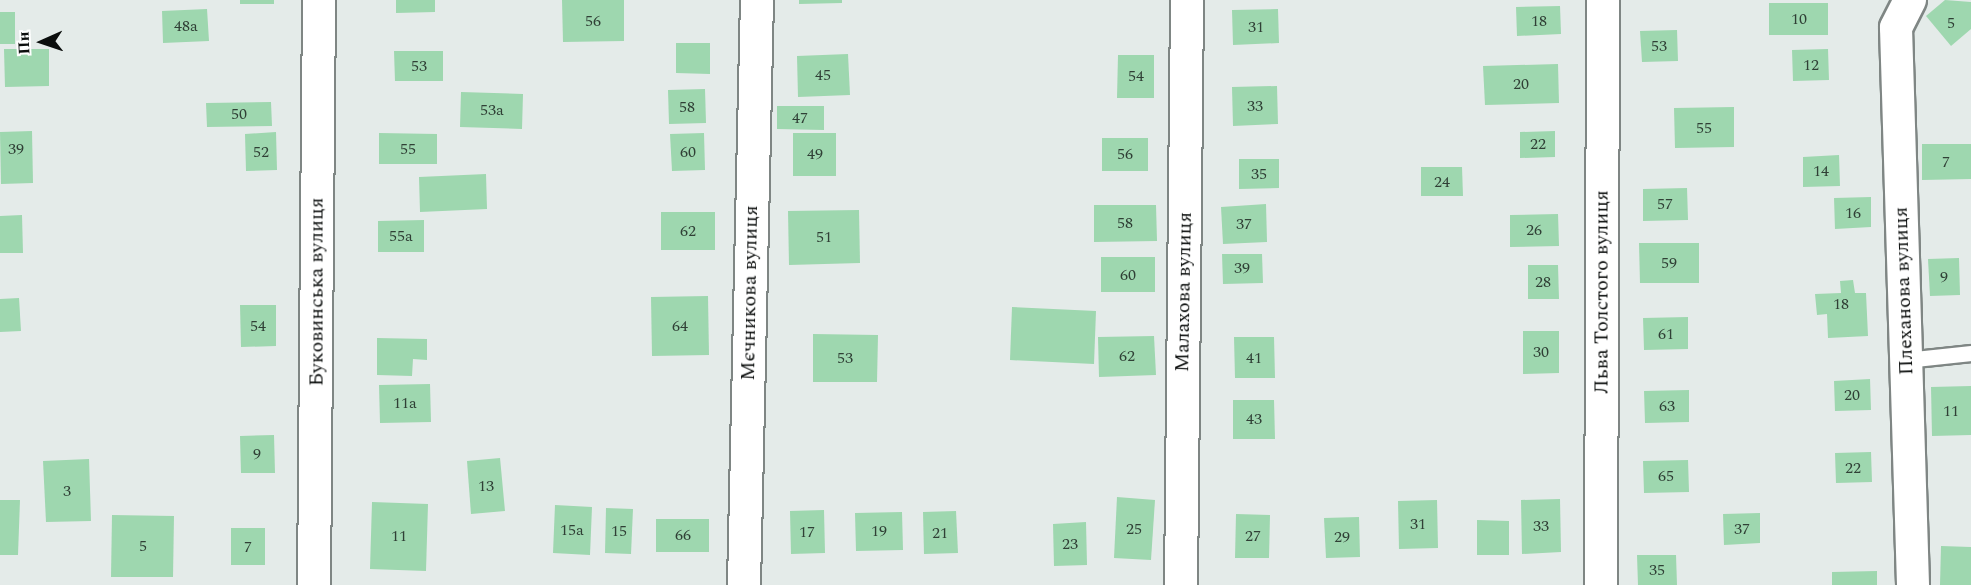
<!DOCTYPE html>
<html>
<head>
<meta charset="utf-8">
<style>
  body { margin:0 }
  #map { position:relative; width:1971px; height:585px; overflow:hidden; background:#e4ebe9; font-family:Spectral,serif }
  div>[style] { position:absolute }
  [style*='--x'] { left:calc(var(--x)*1px); top:calc(var(--y)*1px); width:calc(var(--w)*1px); rotate:calc(var(--a)*1deg) }
  .building>* { inset:0; background:#9ed7af }
  .roads { filter:drop-shadow(2px 0 #7f8684) drop-shadow(-2px 0 #7f8684) drop-shadow(0 2px #7f8684) drop-shadow(0 -2px #7f8684) }
  .lane>* { height:15px; margin:-7.5px; padding:0 7.5px; transform-origin:7.5px; border-radius:7.5px; background:#fff }
  .street>* { height:32px; margin:-16px; padding:0 16px; transform-origin:16px; border-radius:16px; background:#fff }
  span { translate:-50% -50%; white-space:nowrap; text-align:center; line-height:1.15; -webkit-text-stroke:4.5px #fff; paint-order:stroke }
  .number-label { font-size:16px; color:#304036 }
  .number-label span { -webkit-text-stroke-width:0 }
  .street-label { font-size:20px; color:#0b0e0d }
  .north { position:absolute; left:12px; top:12px; width:60px; height:60px; -webkit-text-stroke:4px #fff; paint-order:stroke; rotate:267deg; font-size:16px; font-weight:700; line-height:24px; text-align:center; color:#0b0e0d }
  .north::after { content:''; display:block; margin:auto; width:21px; height:27px; background:#0b0e0d; clip-path:polygon(50% 0,100% 100%,50% 72%,0 100%) }
</style>
</head>
<body>
<div id="map">
  <div class="building">
    <div style="clip-path:polygon(240px 0,274px 0,274px 4px,240px 4px)"></div>
    <div style="clip-path:polygon(396px 0,435px 0,435px 12px,396px 13px)"></div>
    <div style="clip-path:polygon(562px 0,624px 0,624px 41px,563px 42px)"></div>
    <div style="clip-path:polygon(799px 0,842px 0,842px 3px,799px 4px)"></div>
    <div style="clip-path:polygon(1945px 0,1971px 2px,1971px 29px,1951px 46px,1926px 16px)"></div>
    <div style="clip-path:polygon(1769px 3px,1828px 3px,1828px 35px,1769px 35px)"></div>
    <div style="clip-path:polygon(1560px 6px,1561px 34px,1517px 36px,1516px 7px)"></div>
    <div style="clip-path:polygon(207px 9px,209px 41px,163px 43px,162px 11px)"></div>
    <div style="clip-path:polygon(1278px 9px,1279px 43px,1233px 45px,1232px 10px)"></div>
    <div style="clip-path:polygon(0 12px,15px 12px,15px 44px,0 44px)"></div>
    <div style="clip-path:polygon(1677px 30px,1678px 61px,1642px 62px,1640px 31px)"></div>
    <div style="clip-path:polygon(676px 43px,710px 43px,710px 74px,676px 73px)"></div>
    <div style="clip-path:polygon(4px 49px,49px 49px,49px 86px,5px 87px)"></div>
    <div style="clip-path:polygon(1828px 49px,1829px 80px,1793px 81px,1792px 50px)"></div>
    <div style="clip-path:polygon(394px 51px,443px 51px,443px 81px,395px 81px)"></div>
    <div style="clip-path:polygon(848px 54px,850px 95px,798px 97px,797px 56px)"></div>
    <div style="clip-path:polygon(1118px 55px,1154px 55px,1154px 98px,1117px 98px)"></div>
    <div style="clip-path:polygon(1558px 64px,1559px 103px,1485px 105px,1483px 66px)"></div>
    <div style="clip-path:polygon(1277px 86px,1278px 124px,1233px 126px,1232px 87px)"></div>
    <div style="clip-path:polygon(705px 89px,706px 123px,669px 124px,668px 90px)"></div>
    <div style="clip-path:polygon(461px 92px,523px 94px,522px 129px,460px 127px)"></div>
    <div style="clip-path:polygon(271px 102px,272px 126px,207px 127px,206px 103px)"></div>
    <div style="clip-path:polygon(777px 106px,824px 106px,824px 130px,777px 129px)"></div>
    <div style="clip-path:polygon(1734px 107px,1734px 147px,1675px 148px,1674px 108px)"></div>
    <div style="clip-path:polygon(32px 131px,33px 183px,1px 184px,0 132px)"></div>
    <div style="clip-path:polygon(1555px 131px,1555px 157px,1520px 158px,1520px 132px)"></div>
    <div style="clip-path:polygon(276px 132px,277px 170px,246px 171px,245px 134px)"></div>
    <div style="clip-path:polygon(379px 133px,437px 134px,437px 164px,379px 164px)"></div>
    <div style="clip-path:polygon(704px 133px,705px 170px,672px 171px,670px 134px)"></div>
    <div style="clip-path:polygon(793px 133px,836px 133px,836px 176px,793px 176px)"></div>
    <div style="clip-path:polygon(1102px 138px,1148px 138px,1148px 171px,1102px 171px)"></div>
    <div style="clip-path:polygon(1922px 144px,1971px 144px,1971px 179px,1922px 180px)"></div>
    <div style="clip-path:polygon(1839px 155px,1840px 186px,1803px 187px,1803px 157px)"></div>
    <div style="clip-path:polygon(1239px 159px,1279px 159px,1279px 188px,1239px 189px)"></div>
    <div style="clip-path:polygon(1421px 167px,1462px 167px,1463px 196px,1421px 196px)"></div>
    <div style="clip-path:polygon(486px 174px,487px 209px,420px 212px,419px 177px)"></div>
    <div style="clip-path:polygon(1687px 188px,1688px 220px,1643px 221px,1643px 189px)"></div>
    <div style="clip-path:polygon(1871px 197px,1871px 227px,1835px 229px,1834px 198px)"></div>
    <div style="clip-path:polygon(1266px 204px,1267px 242px,1223px 244px,1221px 207px)"></div>
    <div style="clip-path:polygon(1094px 205px,1156px 205px,1157px 241px,1094px 242px)"></div>
    <div style="clip-path:polygon(859px 210px,860px 263px,789px 265px,788px 211px)"></div>
    <div style="clip-path:polygon(661px 212px,715px 212px,715px 250px,661px 250px)"></div>
    <div style="clip-path:polygon(1558px 214px,1559px 246px,1510px 247px,1510px 215px)"></div>
    <div style="clip-path:polygon(22px 215px,23px 253px,0 253px,0 216px)"></div>
    <div style="clip-path:polygon(424px 220px,424px 252px,378px 252px,378px 221px)"></div>
    <div style="clip-path:polygon(1639px 243px,1699px 243px,1699px 283px,1640px 283px)"></div>
    <div style="clip-path:polygon(1222px 254px,1262px 254px,1263px 283px,1223px 284px)"></div>
    <div style="clip-path:polygon(1101px 257px,1155px 257px,1155px 292px,1101px 292px)"></div>
    <div style="clip-path:polygon(1959px 258px,1960px 295px,1930px 296px,1928px 259px)"></div>
    <div style="clip-path:polygon(1528px 265px,1558px 265px,1559px 299px,1528px 299px)"></div>
    <div style="clip-path:polygon(1853px 280px,1855px 293px,1866px 293px,1868px 336px,1828px 338px,1827px 314px,1817px 315px,1815px 294px,1841px 293px,1840px 281px)"></div>
    <div style="clip-path:polygon(708px 296px,709px 355px,652px 356px,651px 297px)"></div>
    <div style="clip-path:polygon(19px 298px,21px 331px,0 332px,0 299px)"></div>
    <div style="clip-path:polygon(240px 305px,276px 305px,276px 346px,241px 347px)"></div>
    <div style="clip-path:polygon(1012px 307px,1096px 311px,1094px 364px,1010px 360px)"></div>
    <div style="clip-path:polygon(1688px 317px,1688px 349px,1644px 350px,1643px 318px)"></div>
    <div style="clip-path:polygon(1523px 331px,1559px 331px,1559px 373px,1523px 374px)"></div>
    <div style="clip-path:polygon(813px 334px,878px 335px,877px 382px,813px 382px)"></div>
    <div style="clip-path:polygon(1154px 336px,1156px 375px,1099px 377px,1098px 337px)"></div>
    <div style="clip-path:polygon(1234px 337px,1274px 337px,1275px 378px,1235px 378px)"></div>
    <div style="clip-path:polygon(377px 338px,427px 339px,427px 360px,413px 359px,412px 376px,377px 375px)"></div>
    <div style="clip-path:polygon(1870px 379px,1871px 410px,1835px 411px,1834px 381px)"></div>
    <div style="clip-path:polygon(430px 384px,431px 422px,380px 423px,379px 385px)"></div>
    <div style="clip-path:polygon(1971px 386px,1971px 435px,1932px 436px,1931px 387px)"></div>
    <div style="clip-path:polygon(1689px 390px,1689px 422px,1645px 423px,1644px 391px)"></div>
    <div style="clip-path:polygon(1233px 400px,1274px 400px,1275px 439px,1233px 439px)"></div>
    <div style="clip-path:polygon(274px 435px,275px 473px,241px 473px,240px 436px)"></div>
    <div style="clip-path:polygon(1871px 452px,1872px 482px,1836px 483px,1835px 453px)"></div>
    <div style="clip-path:polygon(500px 458px,505px 511px,471px 514px,467px 461px)"></div>
    <div style="clip-path:polygon(89px 459px,91px 521px,46px 522px,43px 461px)"></div>
    <div style="clip-path:polygon(1688px 460px,1689px 492px,1644px 493px,1643px 461px)"></div>
    <div style="clip-path:polygon(1117px 497px,1155px 500px,1151px 560px,1114px 558px)"></div>
    <div style="clip-path:polygon(1560px 499px,1561px 552px,1522px 554px,1521px 500px)"></div>
    <div style="clip-path:polygon(0 500px,20px 500px,18px 555px,0 555px)"></div>
    <div style="clip-path:polygon(1437px 500px,1438px 548px,1399px 549px,1398px 501px)"></div>
    <div style="clip-path:polygon(372px 502px,428px 504px,426px 571px,370px 569px)"></div>
    <div style="clip-path:polygon(555px 505px,592px 507px,590px 555px,553px 553px)"></div>
    <div style="clip-path:polygon(606px 508px,633px 509px,631px 554px,605px 553px)"></div>
    <div style="clip-path:polygon(824px 510px,825px 553px,791px 554px,790px 511px)"></div>
    <div style="clip-path:polygon(956px 511px,958px 553px,924px 554px,923px 512px)"></div>
    <div style="clip-path:polygon(902px 512px,903px 550px,856px 551px,855px 513px)"></div>
    <div style="clip-path:polygon(1760px 513px,1760px 543px,1724px 545px,1723px 514px)"></div>
    <div style="clip-path:polygon(1236px 514px,1270px 515px,1269px 558px,1235px 558px)"></div>
    <div style="clip-path:polygon(112px 515px,174px 516px,173px 577px,111px 577px)"></div>
    <div style="clip-path:polygon(1359px 517px,1360px 557px,1326px 558px,1324px 518px)"></div>
    <div style="clip-path:polygon(656px 519px,709px 519px,709px 552px,656px 552px)"></div>
    <div style="clip-path:polygon(1477px 520px,1509px 521px,1509px 555px,1477px 555px)"></div>
    <div style="clip-path:polygon(1086px 522px,1087px 565px,1054px 566px,1053px 524px)"></div>
    <div style="clip-path:polygon(231px 528px,265px 528px,265px 565px,231px 565px)"></div>
    <div style="clip-path:polygon(1941px 546px,1971px 547px,1971px 585px,1940px 585px)"></div>
    <div style="clip-path:polygon(1637px 555px,1676px 555px,1677px 585px,1638px 585px)"></div>
    <div style="clip-path:polygon(1877px 571px,1877px 585px,1832px 585px,1832px 572px)"></div>
  </div>
  <div class="roads">
    <div class="lane">
      <div style="--x:1906;--y:360;--w:65;--a:-6.1"></div>
    </div>
    <div class="street">
      <div style="--x:1910;--y:0;--w:31;--a:117"></div>
      <div style="--x:1896;--y:28;--w:557;--a:88.25"></div>
      <div style="--x:314;--y:585;--w:585;--a:-89.51"></div>
      <div style="--x:744;--y:585;--w:585;--a:-88.73"></div>
      <div style="--x:1181;--y:585;--w:585;--a:-89.41"></div>
      <div style="--x:1601;--y:585;--w:585;--a:-89.8"></div>
    </div>
  </div>
  <div class="number-label">
    <span style="left:1799px;top:19px">10</span>
    <span style="left:593px;top:21px">56</span>
    <span style="left:1539px;top:21px">18</span>
    <span style="left:1951px;top:23px">5</span>
    <span style="left:186px;top:26px">48а</span>
    <span style="left:1256px;top:27px">31</span>
    <span style="left:1659px;top:46px">53</span>
    <span style="left:1811px;top:65px">12</span>
    <span style="left:419px;top:66px">53</span>
    <span style="left:823px;top:75px">45</span>
    <span style="left:1136px;top:76px">54</span>
    <span style="left:1521px;top:84px">20</span>
    <span style="left:1255px;top:106px">33</span>
    <span style="left:687px;top:107px">58</span>
    <span style="left:492px;top:110px">53а</span>
    <span style="left:239px;top:114px">50</span>
    <span style="left:800px;top:118px">47</span>
    <span style="left:1704px;top:128px">55</span>
    <span style="left:1538px;top:144px">22</span>
    <span style="left:16px;top:149px">39</span>
    <span style="left:408px;top:149px">55</span>
    <span style="left:261px;top:152px">52</span>
    <span style="left:688px;top:152px">60</span>
    <span style="left:815px;top:154px">49</span>
    <span style="left:1125px;top:154px">56</span>
    <span style="left:1946px;top:162px">7</span>
    <span style="left:1821px;top:171px">14</span>
    <span style="left:1259px;top:174px">35</span>
    <span style="left:1442px;top:182px">24</span>
    <span style="left:1665px;top:204px">57</span>
    <span style="left:1853px;top:213px">16</span>
    <span style="left:1125px;top:223px">58</span>
    <span style="left:1244px;top:224px">37</span>
    <span style="left:1534px;top:230px">26</span>
    <span style="left:688px;top:231px">62</span>
    <span style="left:401px;top:236px">55а</span>
    <span style="left:824px;top:237px">51</span>
    <span style="left:1669px;top:263px">59</span>
    <span style="left:1242px;top:268px">39</span>
    <span style="left:1128px;top:275px">60</span>
    <span style="left:1944px;top:277px">9</span>
    <span style="left:1543px;top:282px">28</span>
    <span style="left:1841px;top:304px">18</span>
    <span style="left:258px;top:326px">54</span>
    <span style="left:680px;top:326px">64</span>
    <span style="left:1666px;top:334px">61</span>
    <span style="left:1541px;top:352px">30</span>
    <span style="left:1127px;top:356px">62</span>
    <span style="left:845px;top:358px">53</span>
    <span style="left:1254px;top:358px">41</span>
    <span style="left:1852px;top:395px">20</span>
    <span style="left:405px;top:403px">11а</span>
    <span style="left:1667px;top:406px">63</span>
    <span style="left:1951px;top:411px">11</span>
    <span style="left:1254px;top:419px">43</span>
    <span style="left:257px;top:454px">9</span>
    <span style="left:1853px;top:468px">22</span>
    <span style="left:1666px;top:476px">65</span>
    <span style="left:486px;top:486px">13</span>
    <span style="left:67px;top:491px">3</span>
    <span style="left:1418px;top:524px">31</span>
    <span style="left:1541px;top:526px">33</span>
    <span style="left:1134px;top:529px">25</span>
    <span style="left:1742px;top:529px">37</span>
    <span style="left:572px;top:530px">15а</span>
    <span style="left:619px;top:531px">15</span>
    <span style="left:879px;top:531px">19</span>
    <span style="left:807px;top:532px">17</span>
    <span style="left:940px;top:533px">21</span>
    <span style="left:683px;top:535px">66</span>
    <span style="left:399px;top:536px">11</span>
    <span style="left:1253px;top:536px">27</span>
    <span style="left:1342px;top:537px">29</span>
    <span style="left:1070px;top:544px">23</span>
    <span style="left:143px;top:546px">5</span>
    <span style="left:248px;top:547px">7</span>
    <span style="left:1657px;top:570px">35</span>
  </div>
  <div class="street-label">
    <span style="left:1904px;top:291px;rotate:-92deg">Плеханова вулиця</span>
    <span style="left:317px;top:292px;rotate:-90deg">Буковинська вулиця</span>
    <span style="left:1184px;top:292px;rotate:-89deg">Малахова вулиця</span>
    <span style="left:1602px;top:292px;rotate:-90deg">Льва Толстого вулиця</span>
    <span style="left:750px;top:293px;rotate:-89deg">Мєчникова вулиця</span>
  </div>
  <div class="north">Пн</div>
</div>
</body>
</html>
